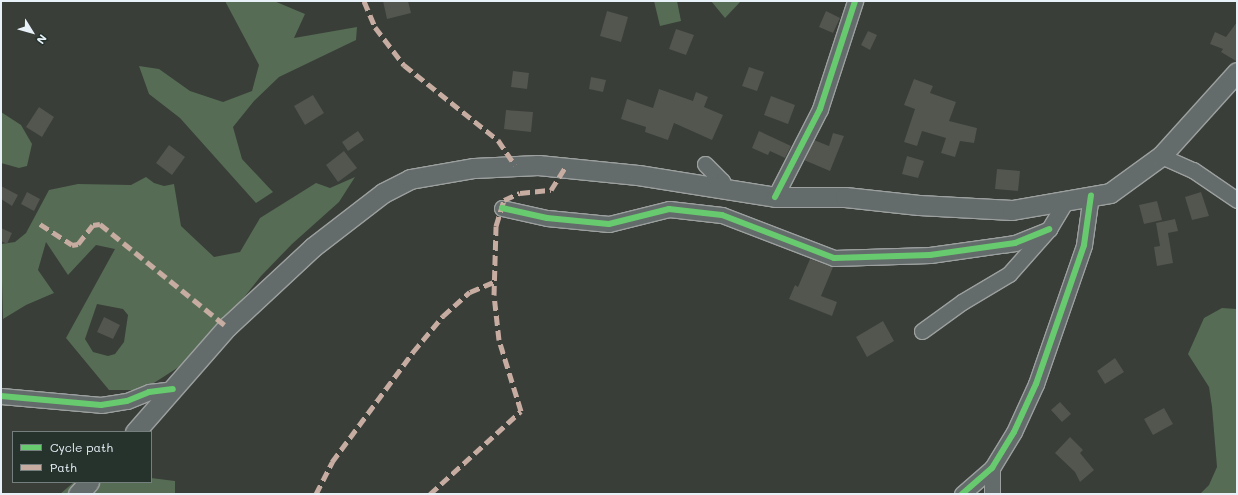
<!DOCTYPE html>
<html>
<head>
<meta charset="utf-8">
<style>
  body { margin:0 }
  #map { position:relative; width:1238px; height:495px; overflow:hidden; background:#393e38; font-family:Mali,sans-serif }
  div>[style] { position:absolute }
  [style*='--x'] { left:calc(var(--x)*1px); top:calc(var(--y)*1px); width:calc(var(--w)*1px); rotate:calc(var(--a)*1deg) }
  .green>* { inset:0; background:#566c54 }
  .building>* { inset:0; background:#53554f }
  .roads { filter:drop-shadow(1px 0 #9ca09f) drop-shadow(-1px 0 #9ca09f) drop-shadow(0 1px #9ca09f) drop-shadow(0 -1px #9ca09f) }
  .minor>* { height:15px; margin:-7.5px; padding:0 7.5px; transform-origin:7.5px; border-radius:7.5px; background:#646b6b }
  .major>* { height:19px; margin:-9.5px; padding:0 9.5px; transform-origin:9.5px; border-radius:9.5px; background:#646b6b }
  .quiet>* { height:5px; margin-top:-2.5px; transform-origin:0; background:repeating-linear-gradient(90deg,#c7aca2 0 10px,transparent 0 15px) }
  .cycleway>* { height:6px; margin:-3px; padding:0 3px; transform-origin:3px; border-radius:3px; background:#67ca6e }
  span { translate:-50% -50%; white-space:nowrap; text-align:center; line-height:1.15; -webkit-text-stroke:3.5px #26332d; paint-order:stroke }
  .frame { position:absolute; inset:0; border:2px solid #e8f1f8; pointer-events:none }
  .legend { position:absolute; left:12px; top:431px; width:140px; height:52px; box-sizing:border-box; background:#26332d; border:1px solid #747f7e; margin:0; padding:5px 7px; list-style:none; font-size:12px; color:#e8f1f8 }
  .legend li { display:flex; align-items:center; gap:8px; height:20px }
  .legend b { width:20px; border:1px solid #747f7e }
  .north { position:absolute; left:12px; top:12px; width:40px; height:40px; -webkit-text-stroke:3px #26332d; paint-order:stroke; rotate:127deg; font-size:11px; font-weight:700; line-height:16px; text-align:center; color:#e8f1f8 }
  .north::after { content:''; display:block; margin:auto; width:14px; height:18px; background:#e8f1f8; clip-path:polygon(50% 0,100% 100%,50% 72%,0 100%) }
</style>
</head>
<body>
<div id="map">
  <div class="green">
    <div style="clip-path:polygon(225px 1px,274px 1px,305px 14px,294px 38px,357px 27px,356px 40px,279px 77px,254px 101px,233px 127px,242px 159px,273px 192px,256px 203px,180px 118px,149px 94px,139px 66px,159px 69px,190px 91px,223px 102px,252px 91px,259px 65px)"></div>
    <div style="clip-path:polygon(654px 1px,677px 1px,681px 21px,660px 26px)"></div>
    <div style="clip-path:polygon(711px 1px,741px 1px,725px 18px)"></div>
    <div style="clip-path:polygon(1px 112px,21px 125px,32px 144px,27px 166px,19px 168px,1px 163px)"></div>
    <div style="clip-path:polygon(evenodd,146px 177px,154px 183px,164px 186px,174px 184px,181px 226px,214px 257px,240px 252px,260px 218px,316px 183px,330px 188px,355px 177px,339px 202px,292px 244px,261px 276px,199px 354px,143px 390px,109px 390px,66px 338px,115px 249px,96px 245px,68px 275px,46px 242px,38px 270px,54px 293px,26px 305px,3px 319px,1px 244px,15px 242px,26px 233px,49px 190px,78px 184px,131px 185px,146px 177px,97px 304px,123px 309px,128px 315px,124px 342px,115px 354px,108px 356px,93px 352px,85px 339px,97px 304px)"></div>
    <div style="clip-path:polygon(1222px 308px,1237px 309px,1237px 494px,1200px 494px,1209px 485px,1217px 467px,1212px 407px,1209px 387px,1188px 354px,1204px 318px)"></div>
    <div style="clip-path:polygon(151px 478px,175px 481px,175px 494px,60px 494px,74px 482px,151px 482px)"></div>
  </div>
  <div class="building">
    <div style="clip-path:polygon(383px 1px,408px 1px,411px 13px,387px 19px)"></div>
    <div style="clip-path:polygon(607px 11px,628px 17px,621px 42px,600px 36px)"></div>
    <div style="clip-path:polygon(826px 11px,840px 18px,833px 33px,819px 27px)"></div>
    <div style="clip-path:polygon(1237px 22px,1237px 61px,1236px 61px,1221px 52px,1223px 49px,1210px 44px,1215px 32px,1226px 37px)"></div>
    <div style="clip-path:polygon(676px 29px,694px 35px,686px 55px,669px 49px)"></div>
    <div style="clip-path:polygon(868px 31px,877px 35px,870px 50px,861px 45px)"></div>
    <div style="clip-path:polygon(749px 67px,764px 72px,757px 91px,742px 86px)"></div>
    <div style="clip-path:polygon(513px 71px,529px 73px,527px 89px,511px 87px)"></div>
    <div style="clip-path:polygon(591px 77px,606px 80px,603px 92px,589px 89px)"></div>
    <div style="clip-path:polygon(914px 79px,933px 86px,930px 93px,956px 102px,949px 121px,977px 128px,974px 143px,960px 141px,955px 157px,941px 153px,946px 138px,922px 131px,917px 146px,904px 142px,915px 109px,904px 105px)"></div>
    <div style="clip-path:polygon(659px 89px,693px 101px,696px 92px,708px 97px,704px 107px,723px 115px,712px 140px,674px 123px,668px 140px,645px 132px,646px 127px,621px 119px,627px 99px,653px 108px)"></div>
    <div style="clip-path:polygon(313px 95px,324px 113px,305px 125px,294px 106px)"></div>
    <div style="clip-path:polygon(771px 96px,795px 105px,788px 124px,764px 115px)"></div>
    <div style="clip-path:polygon(39px 107px,54px 117px,42px 137px,26px 127px)"></div>
    <div style="clip-path:polygon(506px 110px,533px 112px,531px 132px,504px 129px)"></div>
    <div style="clip-path:polygon(358px 131px,364px 140px,348px 151px,342px 142px)"></div>
    <div style="clip-path:polygon(759px 131px,791px 146px,785px 158px,770px 151px,768px 155px,752px 148px)"></div>
    <div style="clip-path:polygon(833px 133px,844px 136px,830px 171px,804px 160px,814px 140px,829px 146px)"></div>
    <div style="clip-path:polygon(169px 145px,185px 157px,172px 175px,156px 163px)"></div>
    <div style="clip-path:polygon(344px 151px,357px 168px,338px 182px,326px 165px)"></div>
    <div style="clip-path:polygon(907px 156px,924px 161px,918px 178px,902px 174px)"></div>
    <div style="clip-path:polygon(997px 169px,1020px 171px,1018px 191px,995px 189px)"></div>
    <div style="clip-path:polygon(1px 186px,18px 195px,12px 206px,1px 199px)"></div>
    <div style="clip-path:polygon(27px 192px,40px 199px,34px 211px,21px 204px)"></div>
    <div style="clip-path:polygon(1201px 192px,1209px 216px,1192px 220px,1185px 197px)"></div>
    <div style="clip-path:polygon(1157px 201px,1162px 220px,1144px 224px,1139px 205px)"></div>
    <div style="clip-path:polygon(1175px 219px,1178px 231px,1168px 233px,1173px 263px,1157px 266px,1154px 247px,1160px 246px,1156px 223px)"></div>
    <div style="clip-path:polygon(1px 228px,12px 233px,7px 244px,1px 241px)"></div>
    <div style="clip-path:polygon(810px 259px,833px 267px,821px 296px,837px 302px,832px 316px,789px 299px,795px 285px,798px 287px)"></div>
    <div style="clip-path:polygon(104px 317px,120px 325px,113px 339px,97px 332px)"></div>
    <div style="clip-path:polygon(883px 321px,894px 341px,867px 357px,856px 337px)"></div>
    <div style="clip-path:polygon(1115px 358px,1124px 372px,1105px 384px,1097px 371px)"></div>
    <div style="clip-path:polygon(1060px 402px,1071px 414px,1062px 422px,1051px 410px)"></div>
    <div style="clip-path:polygon(1164px 408px,1173px 424px,1153px 435px,1144px 419px)"></div>
    <div style="clip-path:polygon(1070px 437px,1083px 450px,1080px 453px,1094px 470px,1080px 482px,1075px 472px,1055px 453px)"></div>
  </div>
  <div class="roads">
    <div class="minor">
      <div style="--x:1161;--y:156;--w:35;--a:24"></div>
      <div style="--x:1193;--y:170;--w:53;--a:34.3"></div>
      <div style="--x:705;--y:164;--w:24;--a:45"></div>
      <div style="--x:722;--y:181;--w:8;--a:104"></div>
      <div style="--x:775;--y:197;--w:99;--a:-62.9"></div>
      <div style="--x:820;--y:109;--w:114;--a:-72"></div>
      <div style="--x:502;--y:208;--w:46;--a:12.5"></div>
      <div style="--x:547;--y:218;--w:62;--a:5.5"></div>
      <div style="--x:609;--y:224;--w:62;--a:-14"></div>
      <div style="--x:669;--y:209;--w:53;--a:6.5"></div>
      <div style="--x:722;--y:215;--w:120;--a:21"></div>
      <div style="--x:834;--y:258;--w:96;--a:-1.8"></div>
      <div style="--x:930;--y:255;--w:86;--a:-8"></div>
      <div style="--x:1015;--y:243;--w:37;--a:-22"></div>
      <div style="--x:922;--y:331;--w:49;--a:-35.9"></div>
      <div style="--x:962;--y:302;--w:55;--a:-30.8"></div>
      <div style="--x:1009;--y:274;--w:60;--a:-48.4"></div>
      <div style="--x:1049;--y:229;--w:31;--a:-59"></div>
      <div style="--x:1;--y:396;--w:100;--a:5.1"></div>
      <div style="--x:101;--y:405;--w:26;--a:-9"></div>
      <div style="--x:127;--y:401;--w:24;--a:-22"></div>
      <div style="--x:149;--y:392;--w:24;--a:-7"></div>
      <div style="--x:962;--y:494;--w:40;--a:-41"></div>
      <div style="--x:992;--y:468;--w:42;--a:-58.6"></div>
      <div style="--x:1014;--y:432;--w:53;--a:-65.4"></div>
      <div style="--x:1036;--y:384;--w:147;--a:-70.9"></div>
      <div style="--x:1084;--y:245;--w:50;--a:-82"></div>
      <div style="--x:992;--y:494;--w:26;--a:-90"></div>
    </div>
    <div class="major">
      <div style="--x:135;--y:432;--w:140;--a:-48.8"></div>
      <div style="--x:227;--y:327;--w:117;--a:-42.9"></div>
      <div style="--x:313;--y:247;--w:88;--a:-37.6"></div>
      <div style="--x:383;--y:193;--w:30;--a:-27"></div>
      <div style="--x:410;--y:179;--w:65;--a:-9.8"></div>
      <div style="--x:474;--y:168;--w:64;--a:-2.7"></div>
      <div style="--x:538;--y:165;--w:100;--a:5.7"></div>
      <div style="--x:638;--y:175;--w:139;--a:9.1"></div>
      <div style="--x:775;--y:197;--w:70;--a:0"></div>
      <div style="--x:845;--y:197;--w:74;--a:6.2"></div>
      <div style="--x:919;--y:205;--w:93;--a:3.1"></div>
      <div style="--x:1012;--y:210;--w:99;--a:-9.8"></div>
      <div style="--x:1110;--y:193;--w:63;--a:-36"></div>
      <div style="--x:1161;--y:156;--w:113;--a:-47.9"></div>
      <div style="--x:78;--y:494;--w:16;--a:-47"></div>
    </div>
  </div>
  <div class="quiet">
    <div style="--x:364;--y:1;--w:28;--a:67"></div>
    <div style="--x:375;--y:27;--w:48;--a:52.7"></div>
    <div style="--x:404;--y:65;--w:120;--a:38.6"></div>
    <div style="--x:498;--y:140;--w:30;--a:56"></div>
    <div style="--x:40;--y:224;--w:38;--a:33"></div>
    <div style="--x:72;--y:245;--w:6;--a:-9"></div>
    <div style="--x:78;--y:244;--w:24;--a:-52"></div>
    <div style="--x:93;--y:225;--w:7;--a:-8"></div>
    <div style="--x:100;--y:224;--w:164;--a:39"></div>
    <div style="--x:316;--y:494;--w:36;--a:-63"></div>
    <div style="--x:332;--y:462;--w:137;--a:-53.6"></div>
    <div style="--x:413;--y:352;--w:47;--a:-50.2"></div>
    <div style="--x:443;--y:316;--w:36;--a:-42"></div>
    <div style="--x:470;--y:292;--w:26;--a:-23"></div>
    <div style="--x:430;--y:494;--w:123;--a:-42.4"></div>
    <div style="--x:521;--y:411;--w:74;--a:-107.2"></div>
    <div style="--x:499;--y:340;--w:45;--a:-96.3"></div>
    <div style="--x:494;--y:295;--w:69;--a:-88.3"></div>
    <div style="--x:496;--y:226;--w:27;--a:-73"></div>
    <div style="--x:504;--y:200;--w:17;--a:-24"></div>
    <div style="--x:520;--y:193;--w:31;--a:-6"></div>
    <div style="--x:551;--y:190;--w:26;--a:-58"></div>
  </div>
  <div class="cycleway">
    <div style="--x:775;--y:197;--w:99;--a:-62.9"></div>
    <div style="--x:820;--y:109;--w:114;--a:-72"></div>
    <div style="--x:502;--y:208;--w:46;--a:12.5"></div>
    <div style="--x:547;--y:218;--w:62;--a:5.5"></div>
    <div style="--x:609;--y:224;--w:62;--a:-14"></div>
    <div style="--x:669;--y:209;--w:53;--a:6.5"></div>
    <div style="--x:722;--y:215;--w:120;--a:21"></div>
    <div style="--x:834;--y:258;--w:96;--a:-1.8"></div>
    <div style="--x:930;--y:255;--w:86;--a:-8"></div>
    <div style="--x:1015;--y:243;--w:37;--a:-22"></div>
    <div style="--x:1;--y:396;--w:100;--a:5.1"></div>
    <div style="--x:101;--y:405;--w:26;--a:-9"></div>
    <div style="--x:127;--y:401;--w:24;--a:-22"></div>
    <div style="--x:149;--y:392;--w:24;--a:-7"></div>
    <div style="--x:962;--y:494;--w:40;--a:-41"></div>
    <div style="--x:992;--y:468;--w:42;--a:-58.6"></div>
    <div style="--x:1014;--y:432;--w:53;--a:-65.4"></div>
    <div style="--x:1036;--y:384;--w:147;--a:-70.9"></div>
    <div style="--x:1084;--y:245;--w:50;--a:-82"></div>
  </div>
  <div class="frame"></div>
  <ul class="legend">
  <li><b style="height:5px;background:#67ca6e"></b>Cycle path</li>
  <li><b style="height:5px;background:#c7aca2"></b>Path</li>
  </ul>
  <div class="north">N</div>
</div>
</body>
</html>
